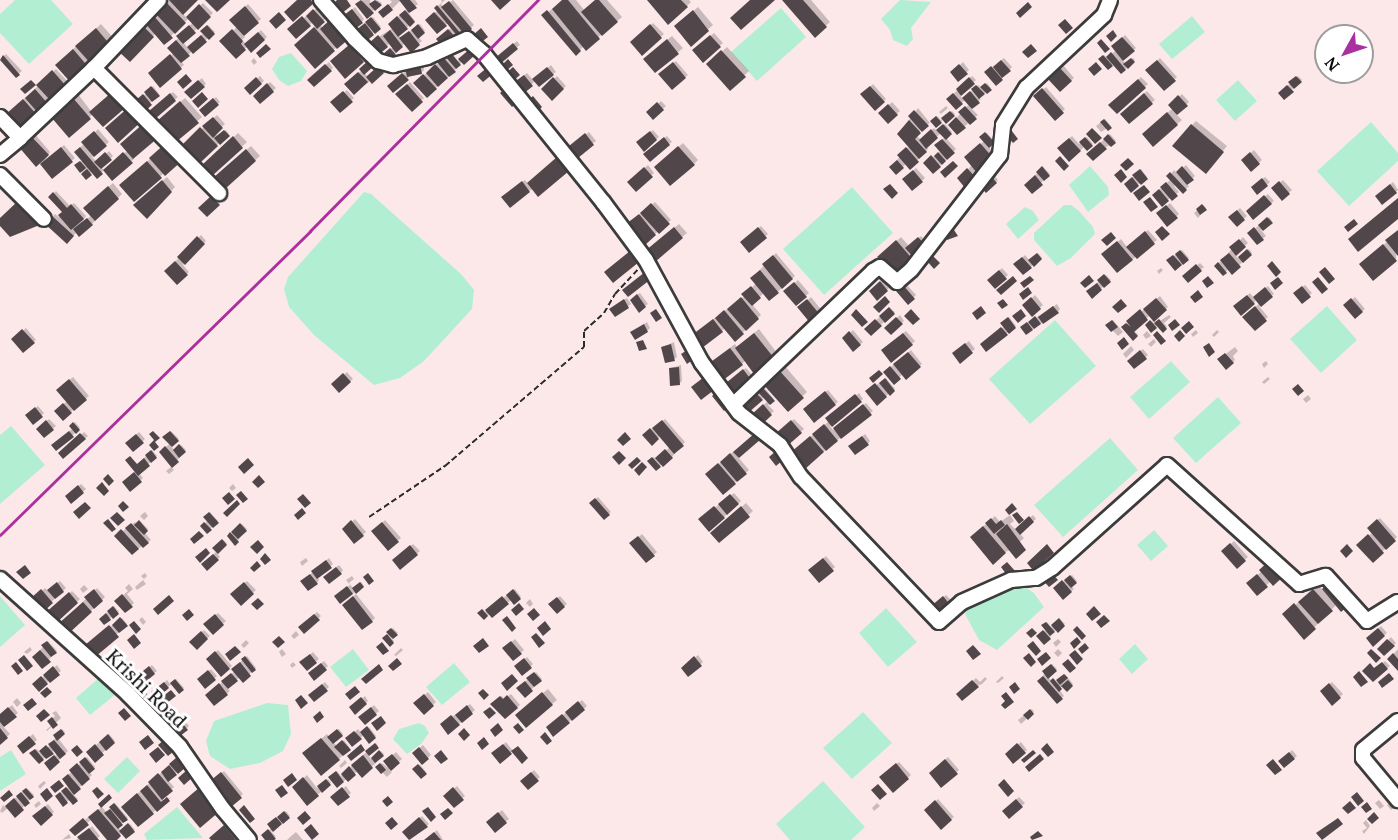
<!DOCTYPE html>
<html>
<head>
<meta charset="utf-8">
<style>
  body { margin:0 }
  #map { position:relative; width:1398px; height:840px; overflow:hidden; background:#fde8e9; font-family:"PT Serif",serif }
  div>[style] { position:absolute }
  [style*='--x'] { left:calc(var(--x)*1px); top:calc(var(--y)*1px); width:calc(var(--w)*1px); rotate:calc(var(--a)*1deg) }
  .water>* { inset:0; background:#b2efd2 }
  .shadow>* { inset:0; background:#0003 }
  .building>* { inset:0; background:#51474b }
  .path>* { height:2px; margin-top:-1px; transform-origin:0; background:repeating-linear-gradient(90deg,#2b2b2b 0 6px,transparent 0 9px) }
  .roads { filter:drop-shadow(2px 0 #3c3c3c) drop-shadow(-2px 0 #3c3c3c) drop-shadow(0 2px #3c3c3c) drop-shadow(0 -2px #3c3c3c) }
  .minor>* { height:14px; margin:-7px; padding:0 7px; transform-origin:7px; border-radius:7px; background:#fff }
  .rail>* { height:3px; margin:-1.5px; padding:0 1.5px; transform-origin:1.5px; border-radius:1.5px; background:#aa309e }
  span { translate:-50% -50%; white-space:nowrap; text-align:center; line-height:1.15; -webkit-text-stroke:6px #fff; paint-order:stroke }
  .street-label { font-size:20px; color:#090909 }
  .north { position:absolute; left:1314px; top:24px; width:60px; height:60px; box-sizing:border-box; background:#fff; border:2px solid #9d9d9d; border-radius:50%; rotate:230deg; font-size:16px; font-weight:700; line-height:24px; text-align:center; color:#090909 }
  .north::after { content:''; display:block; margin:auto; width:21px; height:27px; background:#aa309e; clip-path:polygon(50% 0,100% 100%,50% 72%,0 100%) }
</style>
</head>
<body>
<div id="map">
  <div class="water">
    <div style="clip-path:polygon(15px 0,51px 0,73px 24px,29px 64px,0 33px,0 14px)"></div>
    <div style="clip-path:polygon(900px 0,931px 2px,911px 28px,913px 39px,907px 46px,893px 40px,890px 30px,881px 19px)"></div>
    <div style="clip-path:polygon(781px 8px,806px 37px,757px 81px,731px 52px)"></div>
    <div style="clip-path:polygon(1192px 16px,1205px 32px,1172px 59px,1159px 44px)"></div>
    <div style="clip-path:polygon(291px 53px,307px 71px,301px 81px,288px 86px,279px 80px,272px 69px,279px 57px)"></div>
    <div style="clip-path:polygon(1238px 80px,1257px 101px,1235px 121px,1216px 100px)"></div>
    <div style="clip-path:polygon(1371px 122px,1398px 153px,1398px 161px,1349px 206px,1317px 171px)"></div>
    <div style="clip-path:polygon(1090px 166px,1108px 187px,1109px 195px,1088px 212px,1069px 185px)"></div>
    <div style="clip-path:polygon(852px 187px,893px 233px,824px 295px,783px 249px)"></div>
    <div style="clip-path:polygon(364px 192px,371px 194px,461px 274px,474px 290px,472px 309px,424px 361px,400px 378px,374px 385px,314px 335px,289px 307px,284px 289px,288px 277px)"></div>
    <div style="clip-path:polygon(1064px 205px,1071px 205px,1079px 211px,1093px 227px,1095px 234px,1071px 258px,1057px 266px,1034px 240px,1034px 233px)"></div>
    <div style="clip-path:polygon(1025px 207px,1033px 211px,1039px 220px,1018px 239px,1006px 224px)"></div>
    <div style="clip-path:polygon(1327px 306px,1357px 340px,1321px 373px,1290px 339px)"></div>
    <div style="clip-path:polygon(1055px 320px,1096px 366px,1030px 424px,989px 379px)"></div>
    <div style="clip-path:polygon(1171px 361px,1190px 382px,1149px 419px,1130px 397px)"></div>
    <div style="clip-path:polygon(1218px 397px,1241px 423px,1196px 463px,1173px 438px)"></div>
    <div style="clip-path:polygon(11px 426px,45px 465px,0 504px,0 435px)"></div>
    <div style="clip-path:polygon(1110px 438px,1138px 470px,1063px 537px,1034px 505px)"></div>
    <div style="clip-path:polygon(1154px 530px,1168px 546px,1151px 561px,1137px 545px)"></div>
    <div style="clip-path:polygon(1017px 582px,1034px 593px,1044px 607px,997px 650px,979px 640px,965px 614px,972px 603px)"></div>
    <div style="clip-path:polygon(0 596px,25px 625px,0 647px)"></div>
    <div style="clip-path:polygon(886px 608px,917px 642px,888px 667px,859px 633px)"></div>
    <div style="clip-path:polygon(1135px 644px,1148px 659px,1132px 674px,1119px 659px)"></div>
    <div style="clip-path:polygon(353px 649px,369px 670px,346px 687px,330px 667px)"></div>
    <div style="clip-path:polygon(454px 663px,470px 682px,442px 705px,426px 687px)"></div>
    <div style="clip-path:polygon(101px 676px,116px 694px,90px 715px,76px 698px)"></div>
    <div style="clip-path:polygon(267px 703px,288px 705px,291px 734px,283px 751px,260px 763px,230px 769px,210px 756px,206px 741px,214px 721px)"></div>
    <div style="clip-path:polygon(863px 712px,892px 743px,852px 779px,823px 748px)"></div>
    <div style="clip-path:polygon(419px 723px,425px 726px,429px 733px,421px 744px,407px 754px,393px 739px,399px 729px)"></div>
    <div style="clip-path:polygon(11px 750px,26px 774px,0 791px,0 757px)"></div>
    <div style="clip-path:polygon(127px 757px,140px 771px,118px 793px,104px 779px)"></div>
    <div style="clip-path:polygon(823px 781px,865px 827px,851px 840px,790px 840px,776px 824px)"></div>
    <div style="clip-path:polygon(177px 807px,203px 838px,147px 840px,144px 834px)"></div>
  </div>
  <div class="shadow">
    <div style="clip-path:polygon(147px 0,154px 0,145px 10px,141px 6px)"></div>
    <div style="clip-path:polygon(167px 0,196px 0,182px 13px,187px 18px,203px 3px,213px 13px,183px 42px,188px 48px,204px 33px,202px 31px,208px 25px,215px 32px,181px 61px,184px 65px,160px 85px,150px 73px,174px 53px,169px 48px,193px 22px,189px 18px,164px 43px,156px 33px,129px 60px,120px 50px)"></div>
    <div style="clip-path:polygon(363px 0,370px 0,371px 4px,377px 0,382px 3px,367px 16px,357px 5px)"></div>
    <div style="clip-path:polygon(390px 0,415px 0,418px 4px,408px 12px,415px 21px,398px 35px,401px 38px,420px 24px,425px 31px,418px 37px,422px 41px,411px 51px,405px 43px,395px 54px,384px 55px,393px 47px,390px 43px,387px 46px,372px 41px,393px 28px,392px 21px,408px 9px,401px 0,392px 9px,380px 12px,392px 2px)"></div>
    <div style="clip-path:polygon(441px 0,445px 0,441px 4px,443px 7px,453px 0,474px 25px,465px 33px,464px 31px,459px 35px,457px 33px,443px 45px,438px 39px,452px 27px,448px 23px,437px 32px,427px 20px,438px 10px,436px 8px,442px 2px)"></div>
    <div style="clip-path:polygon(564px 0,576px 0,585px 11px,597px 0,607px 0,622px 17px,586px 48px,584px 46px,576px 54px,544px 15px)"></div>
    <div style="clip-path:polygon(649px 0,689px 0,691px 2px,687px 6px)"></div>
    <div style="clip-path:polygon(784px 0,811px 0,830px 22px,815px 35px)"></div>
    <div style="clip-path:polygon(248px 4px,261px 19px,243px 35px,245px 37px,242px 40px,246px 44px,261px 30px,267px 37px,251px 51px,248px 46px,236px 57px,221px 41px,237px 27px,231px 20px)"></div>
    <div style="clip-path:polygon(355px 7px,364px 19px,362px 22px,348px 13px)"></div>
    <div style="clip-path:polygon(698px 7px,713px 25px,691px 44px,680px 22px)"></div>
    <div style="clip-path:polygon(317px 8px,326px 18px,320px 24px,323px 28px,352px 34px,315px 66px,296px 45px,317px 26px,313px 22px,296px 37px,289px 29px)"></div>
    <div style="clip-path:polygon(373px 17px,381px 27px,365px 40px,361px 28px)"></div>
    <div style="clip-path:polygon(653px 23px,664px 34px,642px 53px,632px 42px)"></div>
    <div style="clip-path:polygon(101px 24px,116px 41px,89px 68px,61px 60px)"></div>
    <div style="clip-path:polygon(714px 33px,723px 43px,703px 60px,694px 50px)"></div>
    <div style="clip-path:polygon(1125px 35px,1136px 48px,1122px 60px,1126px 64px,1133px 58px,1135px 60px,1122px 72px,1114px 63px,1108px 68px,1100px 59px,1104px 55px,1107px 58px,1116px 50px,1113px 47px)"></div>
    <div style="clip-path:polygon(672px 36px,683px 48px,656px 71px,650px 54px)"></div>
    <div style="clip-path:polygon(354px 41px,367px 56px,345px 76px,332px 61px)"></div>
    <div style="clip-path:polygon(517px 41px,520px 45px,501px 61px,500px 55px)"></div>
    <div style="clip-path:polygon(727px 47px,749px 71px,730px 89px,708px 64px)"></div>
    <div style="clip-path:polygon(472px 48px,457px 68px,427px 96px,415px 83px,451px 52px,458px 61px)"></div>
    <div style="clip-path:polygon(6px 54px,22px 71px,16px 76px,1px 59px)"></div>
    <div style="clip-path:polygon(254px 58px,257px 62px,254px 65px,251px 61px)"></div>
    <div style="clip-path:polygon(1004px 58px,1012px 67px,997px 84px,986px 72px)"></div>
    <div style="clip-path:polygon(1160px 58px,1177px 77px,1164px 89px,1147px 70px)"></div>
    <div style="clip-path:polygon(676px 61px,688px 75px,672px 88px,660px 74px)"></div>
    <div style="clip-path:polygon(1043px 61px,1046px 65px,1034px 75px,1031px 72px)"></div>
    <div style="clip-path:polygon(329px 62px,333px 68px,314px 85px,309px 80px)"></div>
    <div style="clip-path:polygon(423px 62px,424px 70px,422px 72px,410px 76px,393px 91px,389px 87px,407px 70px)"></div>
    <div style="clip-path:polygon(963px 62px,969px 70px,958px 80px,952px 73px)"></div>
    <div style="clip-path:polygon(382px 64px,386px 69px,354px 93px,346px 84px,362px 70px,368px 77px)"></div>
    <div style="clip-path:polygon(551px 65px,556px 72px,553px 74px,535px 81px,523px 92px,515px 83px,527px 73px,533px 80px)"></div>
    <div style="clip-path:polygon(1063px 65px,1074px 78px,1060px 90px,1049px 78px)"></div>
    <div style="clip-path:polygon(56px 69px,68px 82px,20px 128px,8px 114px)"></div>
    <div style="clip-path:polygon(260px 76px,264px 81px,250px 93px,246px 88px)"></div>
    <div style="clip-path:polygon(557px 76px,566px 86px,552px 99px,543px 89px)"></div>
    <div style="clip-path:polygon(972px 76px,976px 80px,960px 95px,963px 99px,978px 85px,981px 88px,987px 83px,991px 88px,979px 97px,981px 99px,971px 108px,978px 115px,957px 133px,950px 125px,969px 104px,965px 100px,956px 108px,948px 99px)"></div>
    <div style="clip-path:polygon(1298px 76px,1302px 80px,1292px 89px,1293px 91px,1280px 93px)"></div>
    <div style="clip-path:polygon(1141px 77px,1148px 84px,1117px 112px,1111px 105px)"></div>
    <div style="clip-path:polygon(202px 78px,206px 84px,191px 97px,186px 92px)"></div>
    <div style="clip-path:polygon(270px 82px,276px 88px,261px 102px,255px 96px)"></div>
    <div style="clip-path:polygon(410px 82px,424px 98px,412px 110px,398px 94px)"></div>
    <div style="clip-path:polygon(873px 84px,886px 99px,875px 109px,862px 94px)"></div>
    <div style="clip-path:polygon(153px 86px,159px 94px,143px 110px,136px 103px)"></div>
    <div style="clip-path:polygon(1046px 87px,1065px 109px,1055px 119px,1035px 96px)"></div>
    <div style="clip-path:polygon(347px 90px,354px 98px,340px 111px,332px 102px)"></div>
    <div style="clip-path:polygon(1147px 91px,1155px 100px,1129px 122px,1122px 114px)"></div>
    <div style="clip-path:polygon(173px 92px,178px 97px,155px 116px,151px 111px)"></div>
    <div style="clip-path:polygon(78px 94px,93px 114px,69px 136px,57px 113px)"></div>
    <div style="clip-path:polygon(1182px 94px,1189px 102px,1176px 114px,1182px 120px,1153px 145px,1148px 130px,1173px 108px,1170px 105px)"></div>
    <div style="clip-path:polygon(216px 97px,220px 102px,205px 115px,201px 110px)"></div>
    <div style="clip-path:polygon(185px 98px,202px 117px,175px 141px,164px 173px,134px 200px,126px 181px,174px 137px,164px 116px)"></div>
    <div style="clip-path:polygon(661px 101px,666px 106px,653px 118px,648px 112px)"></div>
    <div style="clip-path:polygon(892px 102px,900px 111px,888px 122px,880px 113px)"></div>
    <div style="clip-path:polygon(946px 106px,948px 108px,941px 114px,939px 112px)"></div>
    <div style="clip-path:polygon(918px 108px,930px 123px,937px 116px,941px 120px,952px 111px,955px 114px,946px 122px,944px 119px,936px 126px,932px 121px,916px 135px,921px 140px,934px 128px,937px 131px,945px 124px,952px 132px,946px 138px,956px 149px,940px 166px,925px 163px,941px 151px,936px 145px,945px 137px,941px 133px,926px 146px,928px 149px,910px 168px,906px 164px,896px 173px,891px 167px,909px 146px,906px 124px)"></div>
    <div style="clip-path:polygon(217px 115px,225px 124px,215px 133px,218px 137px,226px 130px,229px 134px,201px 160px,185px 144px)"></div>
    <div style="clip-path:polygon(1105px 119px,1111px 126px,1101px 132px,1096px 126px)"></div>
    <div style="clip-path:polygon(1196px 121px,1227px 146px,1210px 167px,1192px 125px)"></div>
    <div style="clip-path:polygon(98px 129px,109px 142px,92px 157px,97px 162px,109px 151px,113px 156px,101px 167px,104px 170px,98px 176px,93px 171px,86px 177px,76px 166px,83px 160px,76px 152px)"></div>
    <div style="clip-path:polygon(653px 130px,659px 137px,644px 150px,638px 142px)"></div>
    <div style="clip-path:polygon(589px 132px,596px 141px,578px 155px,574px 144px)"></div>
    <div style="clip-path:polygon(34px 133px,50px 152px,44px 162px,64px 145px,75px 158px,52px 177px,39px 162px,20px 146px)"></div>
    <div style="clip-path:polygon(238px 133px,247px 142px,213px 174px,204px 165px)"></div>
    <div style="clip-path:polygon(987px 133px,994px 141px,988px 146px,996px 155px,965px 186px,959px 178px,972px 165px,966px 158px,984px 141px,981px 137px)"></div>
    <div style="clip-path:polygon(1110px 134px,1116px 141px,1111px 145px,1088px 154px)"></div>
    <div style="clip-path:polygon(667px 136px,672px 142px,669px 144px,648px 151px)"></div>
    <div style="clip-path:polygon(1072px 136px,1079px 144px,1087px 137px,1093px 144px,1087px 149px,1085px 146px,1070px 160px,1059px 148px)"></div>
    <div style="clip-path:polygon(683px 143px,698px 160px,694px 164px,660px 163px)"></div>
    <div style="clip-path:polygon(251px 146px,260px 156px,225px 187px,221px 173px)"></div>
    <div style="clip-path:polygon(128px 150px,134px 159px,112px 179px,105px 170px)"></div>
    <div style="clip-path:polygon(1254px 150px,1262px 160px,1251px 170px,1243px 160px)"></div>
    <div style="clip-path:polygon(562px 154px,572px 166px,568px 170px,529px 191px,506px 194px,525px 180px,528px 184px)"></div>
    <div style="clip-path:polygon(648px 165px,654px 173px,636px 190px,629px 182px)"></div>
    <div style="clip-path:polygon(1186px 165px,1195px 176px,1186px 184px,1189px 186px,1183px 192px,1176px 184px,1174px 186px,1179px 192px,1162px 204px,1154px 195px,1171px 179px,1171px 174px,1174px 170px,1177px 173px)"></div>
    <div style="clip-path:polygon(1043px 167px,1050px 174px,1032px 192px,1026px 185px)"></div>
    <div style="clip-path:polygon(916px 168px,925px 178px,913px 189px,904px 179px)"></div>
    <div style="clip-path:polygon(1141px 169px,1147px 177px,1131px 191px,1126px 184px)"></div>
    <div style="clip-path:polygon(992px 173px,998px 180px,986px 191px)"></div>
    <div style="clip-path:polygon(167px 177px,175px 187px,147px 217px,140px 200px)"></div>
    <div style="clip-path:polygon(1265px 177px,1270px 182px,1258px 193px,1253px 187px)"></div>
    <div style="clip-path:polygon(1283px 180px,1292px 190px,1282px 199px,1273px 188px)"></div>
    <div style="clip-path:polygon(1393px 182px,1398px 190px,1383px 203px,1379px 194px)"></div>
    <div style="clip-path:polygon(113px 183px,122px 194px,92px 224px,77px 232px,67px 242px,46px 223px,55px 214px,59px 217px,63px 212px,50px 197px,56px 191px,70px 206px,74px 203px,86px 216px,81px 224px,92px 215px,90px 203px)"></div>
    <div style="clip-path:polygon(214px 194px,221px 202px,207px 215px,200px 208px)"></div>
    <div style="clip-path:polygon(1268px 194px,1274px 201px,1253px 218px,1250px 208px)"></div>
    <div style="clip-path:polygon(655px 202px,671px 220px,655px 234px,631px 222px)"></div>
    <div style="clip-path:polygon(1170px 203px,1179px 214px,1167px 225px,1158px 213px)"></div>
    <div style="clip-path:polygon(1203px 205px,1206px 208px,1198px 218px,1194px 213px)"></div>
    <div style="clip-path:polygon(1240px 208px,1247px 216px,1237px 225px,1230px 217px)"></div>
    <div style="clip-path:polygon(1269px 217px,1272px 221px,1261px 230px,1266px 236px,1257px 243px,1252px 231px)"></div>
    <div style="clip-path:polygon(679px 224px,687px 233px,682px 237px,652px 246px)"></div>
    <div style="clip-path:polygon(761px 226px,768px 234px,749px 251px,742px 242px)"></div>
    <div style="clip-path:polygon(1148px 230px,1157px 240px,1118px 271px,1103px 254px,1121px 239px,1127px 247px)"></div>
    <div style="clip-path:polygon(1398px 231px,1396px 260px,1366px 260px,1388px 241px)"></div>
    <div style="clip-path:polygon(201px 235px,206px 241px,183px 265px,189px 272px,177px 283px,166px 271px)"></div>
    <div style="clip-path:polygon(921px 236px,928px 243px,896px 276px,879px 257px,901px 237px,909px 246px)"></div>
    <div style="clip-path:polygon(1243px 237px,1248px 243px,1235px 255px,1238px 258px,1249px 249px,1252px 253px,1232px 272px,1229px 269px,1223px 274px,1216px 266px)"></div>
    <div style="clip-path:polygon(1182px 250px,1189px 258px,1175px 269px,1168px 260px)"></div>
    <div style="clip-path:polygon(776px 253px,795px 276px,770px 299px,764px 293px,752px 304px,761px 315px,735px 340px,725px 328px,722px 331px,696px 332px,745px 296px,756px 283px,752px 278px)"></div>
    <div style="clip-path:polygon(1038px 253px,1042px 258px,1023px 273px,1015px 264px,1025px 255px,1030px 261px)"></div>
    <div style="clip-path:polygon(1200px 263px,1204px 267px,1188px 281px,1184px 276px)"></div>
    <div style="clip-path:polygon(1002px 268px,1008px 275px,995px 287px,989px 280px)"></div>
    <div style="clip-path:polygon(1161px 268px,1163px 270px,1159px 274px,1157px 271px)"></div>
    <div style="clip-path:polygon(1106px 275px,1111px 280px,1092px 296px,1088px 291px)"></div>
    <div style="clip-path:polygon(798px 280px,809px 293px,796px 304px,786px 291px)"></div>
    <div style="clip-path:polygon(883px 280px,890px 287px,878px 299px,871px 291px)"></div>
    <div style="clip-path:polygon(906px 284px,916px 295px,908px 303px,898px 291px)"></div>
    <div style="clip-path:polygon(1305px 285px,1312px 293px,1302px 302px,1295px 293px)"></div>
    <div style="clip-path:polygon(1268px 286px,1274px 294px,1259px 306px,1268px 317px,1255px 329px,1244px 317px,1260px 303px,1257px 299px,1254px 303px,1235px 306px,1250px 293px,1254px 298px)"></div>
    <div style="clip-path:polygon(640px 293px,648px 304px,645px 306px,634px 297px)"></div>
    <div style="clip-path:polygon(1035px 295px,1043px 305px,1032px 315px,1024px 305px)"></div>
    <div style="clip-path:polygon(1160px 296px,1168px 307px,1152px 321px,1155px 324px,1169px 315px,1171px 317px,1164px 323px,1167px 327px,1163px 330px,1158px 325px,1151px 331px,1147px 325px,1154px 319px,1150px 315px,1134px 330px,1138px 335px,1133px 339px,1123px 327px)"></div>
    <div style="clip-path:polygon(811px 297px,823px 312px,811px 322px,799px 308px)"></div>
    <div style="clip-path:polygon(1355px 297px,1365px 309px,1355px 317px,1345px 305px)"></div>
    <div style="clip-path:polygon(627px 298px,631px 304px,615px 315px,614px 306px)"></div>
    <div style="clip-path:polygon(1057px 304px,1060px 309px,1058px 312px,1027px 333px,1022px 327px)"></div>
    <div style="clip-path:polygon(890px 308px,895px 312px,871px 334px,866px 329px)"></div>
    <div style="clip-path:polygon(900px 315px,904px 321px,891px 333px,886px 328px)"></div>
    <div style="clip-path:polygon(1009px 317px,1016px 326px,986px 350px,985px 341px,1005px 326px,1002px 323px)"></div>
    <div style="clip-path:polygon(1113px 320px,1123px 332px,1118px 336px,1107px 325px)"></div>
    <div style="clip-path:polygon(647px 322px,650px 328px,647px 331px,632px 332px)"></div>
    <div style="clip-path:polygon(26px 328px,36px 340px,23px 351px,13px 339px)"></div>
    <div style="clip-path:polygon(759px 329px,777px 353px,773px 357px,746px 360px,742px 364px,714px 360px,735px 344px,737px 347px)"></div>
    <div style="clip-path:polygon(853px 330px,863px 342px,853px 350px,844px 338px)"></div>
    <div style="clip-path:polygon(1196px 330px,1198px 333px,1193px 337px,1191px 334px)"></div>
    <div style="clip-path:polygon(1217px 330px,1219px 332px,1214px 337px,1212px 335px)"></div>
    <div style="clip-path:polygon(906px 331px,915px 341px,912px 344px,885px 348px)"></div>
    <div style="clip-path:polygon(1147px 331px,1151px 336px,1146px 339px,1143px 335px)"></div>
    <div style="clip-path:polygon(1154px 339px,1156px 342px,1151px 347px,1148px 344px)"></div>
    <div style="clip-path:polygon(969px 341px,975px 349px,960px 361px,956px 351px)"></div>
    <div style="clip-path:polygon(674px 342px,677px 357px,674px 359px,663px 347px)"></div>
    <div style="clip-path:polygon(1131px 346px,1134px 350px,1126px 358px,1123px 354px)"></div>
    <div style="clip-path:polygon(1235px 347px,1238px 351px,1233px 356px,1235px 360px,1226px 368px,1219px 359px)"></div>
    <div style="clip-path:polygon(1143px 349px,1148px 355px,1134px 367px,1129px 361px)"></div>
    <div style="clip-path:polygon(911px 350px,922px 364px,906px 378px,903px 374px,894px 382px,885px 372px)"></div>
    <div style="clip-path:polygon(1266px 361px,1268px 364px,1264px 368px,1262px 364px)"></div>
    <div style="clip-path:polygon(681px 365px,682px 381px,679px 384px,671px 368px)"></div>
    <div style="clip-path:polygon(784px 365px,807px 392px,788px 410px,769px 378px)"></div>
    <div style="clip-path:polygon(746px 368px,754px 377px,751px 380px,730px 380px)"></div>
    <div style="clip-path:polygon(347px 372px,353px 379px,339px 391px,333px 384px)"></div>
    <div style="clip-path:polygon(73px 377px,89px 396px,63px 419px,56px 411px,67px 401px,58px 390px)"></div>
    <div style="clip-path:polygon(1268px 377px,1270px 379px,1264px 384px,1262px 382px)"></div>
    <div style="clip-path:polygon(886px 378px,895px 389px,886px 396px,867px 392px)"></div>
    <div style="clip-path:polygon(763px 386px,774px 399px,768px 405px,774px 411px,760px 423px,753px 415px,768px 401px,764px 397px,748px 411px,742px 405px)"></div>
    <div style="clip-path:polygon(828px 390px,838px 402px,835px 404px,807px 406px)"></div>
    <div style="clip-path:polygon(859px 393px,863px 399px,830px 426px,833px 430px,866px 403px,873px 411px,806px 466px,793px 452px,829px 421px,830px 416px)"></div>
    <div style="clip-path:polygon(1308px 395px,1311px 399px,1306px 403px,1303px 399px)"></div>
    <div style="clip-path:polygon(38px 406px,44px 413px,34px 423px,27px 415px)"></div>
    <div style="clip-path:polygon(49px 419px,56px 426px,44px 436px,38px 429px)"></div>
    <div style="clip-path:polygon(665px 419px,685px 442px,672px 457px,656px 469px,649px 461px,654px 457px,656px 459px,670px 447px,660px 436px,652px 444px,644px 435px)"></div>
    <div style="clip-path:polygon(794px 419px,804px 429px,786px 445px,777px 434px)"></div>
    <div style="clip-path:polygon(75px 422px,80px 428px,73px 435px,53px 445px,73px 428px,71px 426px)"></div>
    <div style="clip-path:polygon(171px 431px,179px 439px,171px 446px,174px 450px,181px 445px,186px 450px,173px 465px,161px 452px,170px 443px,164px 437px)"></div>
    <div style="clip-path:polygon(84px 432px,88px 436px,63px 457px,60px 453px)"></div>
    <div style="clip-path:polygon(139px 432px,145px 439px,133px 450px,127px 443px)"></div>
    <div style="clip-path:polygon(865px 434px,870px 441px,868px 444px,853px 444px)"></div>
    <div style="clip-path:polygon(762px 436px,738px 457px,749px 470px,723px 493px,707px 474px,733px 452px)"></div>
    <div style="clip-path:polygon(152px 450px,157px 456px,139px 473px,143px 478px,130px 490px,124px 482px,136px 471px,134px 468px)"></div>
    <div style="clip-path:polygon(171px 467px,174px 470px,169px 474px,166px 471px)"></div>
    <div style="clip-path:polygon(81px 484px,86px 489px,72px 502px,67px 497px)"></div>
    <div style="clip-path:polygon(233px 484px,236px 488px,232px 491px,229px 488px)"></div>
    <div style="clip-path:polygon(734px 493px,741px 501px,724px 517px,700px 519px)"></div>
    <div style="clip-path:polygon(598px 497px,611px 512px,604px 518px,591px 503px)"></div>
    <div style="clip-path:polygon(746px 503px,753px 511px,719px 541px,717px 529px)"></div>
    <div style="clip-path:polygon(145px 512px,148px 516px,144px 520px,140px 516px)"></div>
    <div style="clip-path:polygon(210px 512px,218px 521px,207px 532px,202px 526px,208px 520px,205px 517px)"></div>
    <div style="clip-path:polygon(1010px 515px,1014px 521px,1010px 524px,1016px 530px,1033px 515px,1036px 519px,1019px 533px,1024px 538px,1011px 550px,1005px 552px,976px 533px,995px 516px,1000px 522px)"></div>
    <div style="clip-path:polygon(1380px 518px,1397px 537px,1373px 561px,1358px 545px,1373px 532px,1369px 528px)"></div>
    <div style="clip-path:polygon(355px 519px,366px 532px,355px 542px,344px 529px)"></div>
    <div style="clip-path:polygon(385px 520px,401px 538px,388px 549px,373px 532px)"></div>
    <div style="clip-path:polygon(140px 521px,148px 529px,145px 533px,151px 540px,132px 553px,116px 536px,135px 522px,137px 524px)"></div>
    <div style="clip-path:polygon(242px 524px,247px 529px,236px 543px,229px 536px)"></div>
    <div style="clip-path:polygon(642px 534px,657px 552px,647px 561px,631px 544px)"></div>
    <div style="clip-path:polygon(223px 540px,227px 543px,217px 553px,220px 557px,207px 569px,203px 564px,217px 551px,214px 548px)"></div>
    <div style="clip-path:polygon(1234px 541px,1248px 557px,1237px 567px,1223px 551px)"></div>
    <div style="clip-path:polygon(413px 544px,420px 551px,401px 568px,394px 561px)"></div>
    <div style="clip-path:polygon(826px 556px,835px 567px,819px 581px,810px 570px)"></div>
    <div style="clip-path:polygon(306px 558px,308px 561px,302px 566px,300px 562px)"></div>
    <div style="clip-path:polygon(329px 558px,333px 564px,317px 577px,319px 580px,317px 583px,305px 579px)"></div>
    <div style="clip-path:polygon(339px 565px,343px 570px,341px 573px,328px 574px)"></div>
    <div style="clip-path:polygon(1262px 571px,1271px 581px,1257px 594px,1248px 583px)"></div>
    <div style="clip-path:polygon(145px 573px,147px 576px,144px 579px,141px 576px)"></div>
    <div style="clip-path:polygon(1072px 575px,1077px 581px,1071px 586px,1074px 589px,1063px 598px,1055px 588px)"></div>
    <div style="clip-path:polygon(352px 576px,354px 579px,349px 583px,353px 588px,361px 582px,364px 586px,341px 602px,339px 594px,350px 585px,346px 580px)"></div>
    <div style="clip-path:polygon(143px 580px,146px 584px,137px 590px,135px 587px)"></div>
    <div style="clip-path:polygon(60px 581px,66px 588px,42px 611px,32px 599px,45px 588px,48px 591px)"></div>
    <div style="clip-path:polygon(247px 581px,256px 590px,241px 604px,232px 594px)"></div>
    <div style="clip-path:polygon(1332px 582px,1337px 604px,1304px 638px,1284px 614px,1319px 586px,1323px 590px)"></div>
    <div style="clip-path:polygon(129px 584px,133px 589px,127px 594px,134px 603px,125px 611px,116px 601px,128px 591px,125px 588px)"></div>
    <div style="clip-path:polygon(84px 585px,88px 589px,83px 593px,80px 589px)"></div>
    <div style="clip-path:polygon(97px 588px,105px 597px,91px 611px,60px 624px)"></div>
    <div style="clip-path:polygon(515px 589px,521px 597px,514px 603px,512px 600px,484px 618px,479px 613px,483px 609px,485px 612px)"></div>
    <div style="clip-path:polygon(72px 591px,80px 599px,54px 623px,46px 615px)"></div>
    <div style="clip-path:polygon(356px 594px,375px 618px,372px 621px,347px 602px)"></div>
    <div style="clip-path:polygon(946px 595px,953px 602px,940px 614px,933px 606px)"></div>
    <div style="clip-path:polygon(560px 596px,567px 604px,557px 612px,550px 605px)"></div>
    <div style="clip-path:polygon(530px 599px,533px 604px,530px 607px,526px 603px)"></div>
    <div style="clip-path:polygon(114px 606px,119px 612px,104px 623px,101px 619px)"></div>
    <div style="clip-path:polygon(317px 612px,321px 616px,305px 632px,301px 627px)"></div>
    <div style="clip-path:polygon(218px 613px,226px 621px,213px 633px,205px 624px)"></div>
    <div style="clip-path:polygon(142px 617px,146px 622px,143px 625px,139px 620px)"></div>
    <div style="clip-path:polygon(122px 618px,127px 624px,95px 655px,90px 642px)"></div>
    <div style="clip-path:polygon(1060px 619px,1065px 624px,1049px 635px,1051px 637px,1044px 643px,1038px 636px,1047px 629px,1043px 625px,1047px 622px,1051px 627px)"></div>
    <div style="clip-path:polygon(1381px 626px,1387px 633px,1373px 644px,1368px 638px)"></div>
    <div style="clip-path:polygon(393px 628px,398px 633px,391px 638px,394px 641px,390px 645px,384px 638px)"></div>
    <div style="clip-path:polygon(204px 630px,210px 636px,197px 648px,191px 642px)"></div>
    <div style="clip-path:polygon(296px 631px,299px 635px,294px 639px,291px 636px)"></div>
    <div style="clip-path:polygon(1391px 637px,1396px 643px,1384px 654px,1379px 649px)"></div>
    <div style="clip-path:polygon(515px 639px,524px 650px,514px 659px,504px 648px)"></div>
    <div style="clip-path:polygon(1058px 639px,1061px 642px,1056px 647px,1053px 643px)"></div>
    <div style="clip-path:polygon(246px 640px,249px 643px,244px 648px,241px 645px)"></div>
    <div style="clip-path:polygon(48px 641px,57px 651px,42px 667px,34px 657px)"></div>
    <div style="clip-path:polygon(30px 647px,32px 650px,27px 654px,24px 652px)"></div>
    <div style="clip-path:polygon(401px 648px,403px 650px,396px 656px,394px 655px)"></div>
    <div style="clip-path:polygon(282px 649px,286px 654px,282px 657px,279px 652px)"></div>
    <div style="clip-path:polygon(1058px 649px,1062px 653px,1058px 657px,1054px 653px)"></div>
    <div style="clip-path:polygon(1398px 649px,1398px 669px,1389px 659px)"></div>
    <div style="clip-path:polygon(218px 650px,232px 666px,221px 675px,208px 659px)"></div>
    <div style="clip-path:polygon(313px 652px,319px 659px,307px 669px,301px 662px)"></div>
    <div style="clip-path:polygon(120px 654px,123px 658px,110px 671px,102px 660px,107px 656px,112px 661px)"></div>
    <div style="clip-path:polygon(698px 655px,703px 662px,689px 675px,683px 668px)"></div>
    <div style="clip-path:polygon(247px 656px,256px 668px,243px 680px,240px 677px,227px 688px,230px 691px,214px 704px,207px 695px,235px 671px,233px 669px)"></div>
    <div style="clip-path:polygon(527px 657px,533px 664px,523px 674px,516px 666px)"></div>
    <div style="clip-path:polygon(324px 661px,328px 666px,314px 679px,310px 673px)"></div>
    <div style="clip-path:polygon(1385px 661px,1390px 666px,1373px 680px,1369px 675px)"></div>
    <div style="clip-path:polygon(293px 662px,296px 665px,292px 668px,290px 665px)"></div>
    <div style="clip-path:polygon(1052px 664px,1057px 669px,1048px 677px,1052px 681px,1054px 679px,1057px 682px,1065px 674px,1073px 684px,1067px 690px,1063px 686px,1059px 689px,1064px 696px,1057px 702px,1039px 681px)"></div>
    <div style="clip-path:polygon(57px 665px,61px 671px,39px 689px,34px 684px)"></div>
    <div style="clip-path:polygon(152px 665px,157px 671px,143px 682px,139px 676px)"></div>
    <div style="clip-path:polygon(211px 669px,217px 676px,205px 687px,199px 680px)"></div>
    <div style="clip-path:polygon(536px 672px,542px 679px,525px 696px,518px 688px)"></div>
    <div style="clip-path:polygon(1002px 676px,1004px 678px,998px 683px,996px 682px)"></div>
    <div style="clip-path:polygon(985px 677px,987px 679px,982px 684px,958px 694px,976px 678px,980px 682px)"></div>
    <div style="clip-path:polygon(176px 679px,184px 688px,179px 692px,172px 684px,168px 687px,153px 693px,167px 680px,170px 684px)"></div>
    <div style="clip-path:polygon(325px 682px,329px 687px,314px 700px,310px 695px)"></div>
    <div style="clip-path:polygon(1332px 682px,1343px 694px,1332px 704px,1322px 692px)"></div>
    <div style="clip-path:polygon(548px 689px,557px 700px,526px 726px,521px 711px)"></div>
    <div style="clip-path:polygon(428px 692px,436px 702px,424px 713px,415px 703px)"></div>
    <div style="clip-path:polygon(511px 694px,520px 705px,506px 717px,492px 704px,502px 696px,504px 699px)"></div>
    <div style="clip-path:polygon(365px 696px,368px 701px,355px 712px,351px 707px)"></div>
    <div style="clip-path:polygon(17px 698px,21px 703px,17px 707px,13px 702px)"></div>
    <div style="clip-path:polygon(582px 700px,587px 706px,554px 735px,550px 725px)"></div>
    <div style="clip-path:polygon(470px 704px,475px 710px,459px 724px,442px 724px)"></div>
    <div style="clip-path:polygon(12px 705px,18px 713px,3px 726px,10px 734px,0 743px,0 715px)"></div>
    <div style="clip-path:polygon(374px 705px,379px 711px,365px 723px,360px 717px)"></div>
    <div style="clip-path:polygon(1032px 709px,1034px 712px,1021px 724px,1018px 720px)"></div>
    <div style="clip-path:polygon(56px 711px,61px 718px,47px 731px,46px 730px,52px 725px,49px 721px,55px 716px,52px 713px)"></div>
    <div style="clip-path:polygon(181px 716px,189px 726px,180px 734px,172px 724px)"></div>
    <div style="clip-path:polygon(369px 727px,376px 736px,369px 742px,364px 735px,352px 745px,347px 739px,358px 729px,361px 733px)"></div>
    <div style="clip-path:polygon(62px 729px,65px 732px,58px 738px,68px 751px,50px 769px,46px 763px,58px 753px,55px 750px,39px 762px,31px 753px,37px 749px,40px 753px,49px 746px)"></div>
    <div style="clip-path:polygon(339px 729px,343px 734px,333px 742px,337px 746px,344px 740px,350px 748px,339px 759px,309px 749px,327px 734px,329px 737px)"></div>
    <div style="clip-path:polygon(33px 734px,37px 740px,23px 752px,19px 746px)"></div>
    <div style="clip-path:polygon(109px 734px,115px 741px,95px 760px,88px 752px)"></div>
    <div style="clip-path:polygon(506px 742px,513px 751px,500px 762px,493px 754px)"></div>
    <div style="clip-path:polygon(1021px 742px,1027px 750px,1013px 762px,1007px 754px)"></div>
    <div style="clip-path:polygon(376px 743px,378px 746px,368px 755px,371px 759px,381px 751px,384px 754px,375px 764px,362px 775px,358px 771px,337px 786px,330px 777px,337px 771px,341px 776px)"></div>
    <div style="clip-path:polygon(423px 745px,431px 755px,420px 765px,426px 772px,421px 777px,414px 769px,422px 763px,414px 753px)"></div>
    <div style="clip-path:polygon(1292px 750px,1297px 756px,1284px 766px,1280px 761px)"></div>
    <div style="clip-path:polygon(396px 752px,402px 759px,389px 770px,392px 772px,387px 777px,377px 767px,382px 763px,388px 768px,385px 762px)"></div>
    <div style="clip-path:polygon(87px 757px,95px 767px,89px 772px,92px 775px,73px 794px,78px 799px,73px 803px,70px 799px,64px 805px,57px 796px,69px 786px,64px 779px)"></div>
    <div style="clip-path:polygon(179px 757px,186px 765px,168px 780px,174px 787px,162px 798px,164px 801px,172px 797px,138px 825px,127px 803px)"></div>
    <div style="clip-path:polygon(948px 757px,959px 770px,941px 786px,931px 773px)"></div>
    <div style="clip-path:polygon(345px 760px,347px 763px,341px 768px,339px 766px)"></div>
    <div style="clip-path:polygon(899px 762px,911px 775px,893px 791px,881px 777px)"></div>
    <div style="clip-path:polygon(534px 770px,540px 777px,528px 788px,522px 781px)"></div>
    <div style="clip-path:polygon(224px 771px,243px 794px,231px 805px,212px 781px)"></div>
    <div style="clip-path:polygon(307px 775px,317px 788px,328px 779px,331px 783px,307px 804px,294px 787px)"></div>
    <div style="clip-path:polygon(44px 781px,46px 783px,40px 789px,38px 786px)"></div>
    <div style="clip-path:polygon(346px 786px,351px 793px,338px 804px,332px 797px)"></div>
    <div style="clip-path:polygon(457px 786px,465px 796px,454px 806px,445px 796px)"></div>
    <div style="clip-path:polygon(27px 788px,34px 795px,15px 816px,8px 808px,2px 813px,0 811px,3px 805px,5px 807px)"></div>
    <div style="clip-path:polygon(1019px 797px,1025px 803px,1009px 817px,1004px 811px)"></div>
    <div style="clip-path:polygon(938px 799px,954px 817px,941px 828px,926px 810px)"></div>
    <div style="clip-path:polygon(1379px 800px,1384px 806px,1380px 809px,1375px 803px)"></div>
    <div style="clip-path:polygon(39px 801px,41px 804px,36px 808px,34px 805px)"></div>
    <div style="clip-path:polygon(1390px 802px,1395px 807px,1391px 810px,1387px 805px)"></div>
    <div style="clip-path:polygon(115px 803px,128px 818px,118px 827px,121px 831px,130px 824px,135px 830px,126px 837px,122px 833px,115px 840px,109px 840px,92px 819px,75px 834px,71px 830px,102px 807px,107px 813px)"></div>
    <div style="clip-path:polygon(877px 803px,880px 806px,874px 811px,872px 808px)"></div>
    <div style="clip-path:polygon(48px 804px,54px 812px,41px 824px,34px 816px)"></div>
    <div style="clip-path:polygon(502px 810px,509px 819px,495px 831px,488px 822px)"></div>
    <div style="clip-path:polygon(286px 811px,290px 816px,271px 831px,276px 837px,267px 840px,263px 835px,272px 828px,269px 825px)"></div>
    <div style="clip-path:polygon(422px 816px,429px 824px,410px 840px,404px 832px)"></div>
    <div style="clip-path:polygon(1366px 820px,1370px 826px,1364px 834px,1362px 831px,1367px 828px,1363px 823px)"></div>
    <div style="clip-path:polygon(229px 822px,244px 840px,213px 840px,216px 833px)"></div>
    <div style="clip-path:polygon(92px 826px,100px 836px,96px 840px,76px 840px)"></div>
    <div style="clip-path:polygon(437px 830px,443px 840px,426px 840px)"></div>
    <div style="clip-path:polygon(296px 832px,303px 840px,287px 840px,290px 837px)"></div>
    <div style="clip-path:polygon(69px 834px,71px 838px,62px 840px)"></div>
  </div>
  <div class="building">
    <div style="clip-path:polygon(164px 0,186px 23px,175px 34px,153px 11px)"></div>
    <div style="clip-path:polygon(169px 0,198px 0,183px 15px)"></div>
    <div style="clip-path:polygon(205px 0,230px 0,217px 12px)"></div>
    <div style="clip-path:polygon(297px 0,311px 0,314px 3px,293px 22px,284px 12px)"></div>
    <div style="clip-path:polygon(337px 0,347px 0,351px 6px,341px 14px,333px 4px)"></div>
    <div style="clip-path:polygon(361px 0,374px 13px,367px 19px,355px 4px)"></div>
    <div style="clip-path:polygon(375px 0,382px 5px,375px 11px,369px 4px)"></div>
    <div style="clip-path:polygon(399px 0,410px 0,417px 8px,409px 13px)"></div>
    <div style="clip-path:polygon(491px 0,511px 0,500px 10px)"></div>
    <div style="clip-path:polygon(562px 0,568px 0,600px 39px,586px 51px,552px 9px)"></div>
    <div style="clip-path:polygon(595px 0,599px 0,618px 22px,602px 36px,581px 12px)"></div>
    <div style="clip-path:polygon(647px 0,681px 0,688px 7px,668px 25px)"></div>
    <div style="clip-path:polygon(750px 0,775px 0,741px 30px,730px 18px)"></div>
    <div style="clip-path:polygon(782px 0,803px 0,827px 27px,815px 38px)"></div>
    <div style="clip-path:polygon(449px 1px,472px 29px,465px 35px,441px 7px)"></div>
    <div style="clip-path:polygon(1028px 2px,1032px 7px,1020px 18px,1016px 13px)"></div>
    <div style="clip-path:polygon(199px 4px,211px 17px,198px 30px,186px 17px)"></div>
    <div style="clip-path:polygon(388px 4px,393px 10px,383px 18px,378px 12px)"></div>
    <div style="clip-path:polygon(437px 5px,462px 35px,459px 38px,434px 8px)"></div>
    <div style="clip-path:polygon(245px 6px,259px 23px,244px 36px,229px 20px)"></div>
    <div style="clip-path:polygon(313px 9px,325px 22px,317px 29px,306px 16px)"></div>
    <div style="clip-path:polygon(352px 9px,363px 23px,355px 29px,344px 15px)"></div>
    <div style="clip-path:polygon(405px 10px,415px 22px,410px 27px,399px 15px)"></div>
    <div style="clip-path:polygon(547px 10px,581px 51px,576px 56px,541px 15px)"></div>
    <div style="clip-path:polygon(693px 10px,709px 31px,691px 47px,674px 26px)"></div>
    <div style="clip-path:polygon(279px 12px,286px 20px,276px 29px,269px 21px)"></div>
    <div style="clip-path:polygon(434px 12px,447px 26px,437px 34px,425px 20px)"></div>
    <div style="clip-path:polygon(153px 15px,173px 38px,164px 45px,144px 22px)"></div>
    <div style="clip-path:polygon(302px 16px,311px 26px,296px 39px,287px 29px)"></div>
    <div style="clip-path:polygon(397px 16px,408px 29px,398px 37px,388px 24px)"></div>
    <div style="clip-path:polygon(371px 17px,381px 29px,375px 34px,365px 22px)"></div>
    <div style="clip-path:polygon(332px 18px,350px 38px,337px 49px,320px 29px)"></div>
    <div style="clip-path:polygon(1065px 19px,1073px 28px,1066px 34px,1058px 25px)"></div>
    <div style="clip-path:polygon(365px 23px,374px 35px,365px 42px,356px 30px)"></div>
    <div style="clip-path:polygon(418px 24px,425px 33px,418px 39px,411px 30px)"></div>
    <div style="clip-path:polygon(650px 24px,662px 38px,642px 56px,630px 42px)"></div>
    <div style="clip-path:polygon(142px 25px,154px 37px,130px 62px,117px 50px)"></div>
    <div style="clip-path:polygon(189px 25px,196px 33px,183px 44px,176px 36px)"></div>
    <div style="clip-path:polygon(207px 25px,215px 34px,209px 40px,200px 31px)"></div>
    <div style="clip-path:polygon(314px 27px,335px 51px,315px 69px,294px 45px)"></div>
    <div style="clip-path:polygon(96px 28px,112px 47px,92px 65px,75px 46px)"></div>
    <div style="clip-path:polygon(481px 28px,488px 37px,479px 44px,472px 36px)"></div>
    <div style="clip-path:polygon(232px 29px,243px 41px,241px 44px,246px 50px,236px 59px,219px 41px)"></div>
    <div style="clip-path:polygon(448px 29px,455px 37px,443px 47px,436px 39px)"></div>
    <div style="clip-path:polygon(390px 30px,403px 47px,396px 53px,383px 36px)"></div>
    <div style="clip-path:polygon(1113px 30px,1117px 36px,1111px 42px,1106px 36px)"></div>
    <div style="clip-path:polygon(409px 31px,420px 45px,411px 53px,399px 38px)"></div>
    <div style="clip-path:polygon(258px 32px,265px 40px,251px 53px,244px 44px)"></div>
    <div style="clip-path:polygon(201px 35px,207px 42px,193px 54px,187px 47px)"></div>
    <div style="clip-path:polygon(378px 35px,388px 47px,377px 56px,368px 44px)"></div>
    <div style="clip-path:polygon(710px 35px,721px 47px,703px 63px,692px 50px)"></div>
    <div style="clip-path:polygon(1122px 37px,1135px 51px,1123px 61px,1111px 46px)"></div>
    <div style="clip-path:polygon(667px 39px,679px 54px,655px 73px,643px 59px)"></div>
    <div style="clip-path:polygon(1101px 39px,1110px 49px,1105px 53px,1097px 43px)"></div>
    <div style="clip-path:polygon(176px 40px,190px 56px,181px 63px,167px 48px)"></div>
    <div style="clip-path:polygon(513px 43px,518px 49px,500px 64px,495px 58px)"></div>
    <div style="clip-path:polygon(266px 44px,271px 49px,260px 58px,256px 53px)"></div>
    <div style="clip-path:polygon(1031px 44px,1037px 51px,1028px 58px,1022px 52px)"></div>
    <div style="clip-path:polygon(349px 45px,364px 62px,345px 79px,330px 61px)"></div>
    <div style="clip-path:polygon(390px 48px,396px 55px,387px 62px,382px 55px)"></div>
    <div style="clip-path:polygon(471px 48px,476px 54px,464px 65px,458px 59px)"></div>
    <div style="clip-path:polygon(73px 49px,90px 69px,72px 84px,55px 65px)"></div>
    <div style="clip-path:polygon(721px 50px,746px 77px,730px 91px,706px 64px)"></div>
    <div style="clip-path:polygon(450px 52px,461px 65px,456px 69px,445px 56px)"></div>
    <div style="clip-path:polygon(1111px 52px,1126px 70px,1121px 74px,1106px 57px)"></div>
    <div style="clip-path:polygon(170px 54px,182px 69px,160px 88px,148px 73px)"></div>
    <div style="clip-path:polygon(3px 55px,20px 75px,16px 78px,0 60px)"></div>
    <div style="clip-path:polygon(1103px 55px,1113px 66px,1108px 70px,1098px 59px)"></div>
    <div style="clip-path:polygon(443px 57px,456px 72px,449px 77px,437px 62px)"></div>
    <div style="clip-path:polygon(1131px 58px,1135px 62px,1128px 69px,1123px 64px)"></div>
    <div style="clip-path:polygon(370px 59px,375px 65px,364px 75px,359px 69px)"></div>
    <div style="clip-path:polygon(508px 59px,513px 65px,506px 71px,502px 65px)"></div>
    <div style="clip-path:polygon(1001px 60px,1011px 71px,1002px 78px,993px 67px)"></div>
    <div style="clip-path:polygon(1157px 60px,1176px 81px,1164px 91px,1145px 70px)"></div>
    <div style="clip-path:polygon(673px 62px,686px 78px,672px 90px,658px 74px)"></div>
    <div style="clip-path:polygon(1096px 62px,1102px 69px,1094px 76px,1088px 69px)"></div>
    <div style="clip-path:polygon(325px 64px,332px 71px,314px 87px,307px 80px)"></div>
    <div style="clip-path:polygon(420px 64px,422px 74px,407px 77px,405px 67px)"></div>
    <div style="clip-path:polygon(435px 64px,448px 78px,438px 87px,426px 73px)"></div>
    <div style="clip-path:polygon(959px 64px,968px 74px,958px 82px,950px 72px)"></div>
    <div style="clip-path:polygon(378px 66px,384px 73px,372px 84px,366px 77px)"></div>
    <div style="clip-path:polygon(489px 66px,494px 73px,483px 82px,477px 76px)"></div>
    <div style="clip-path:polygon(991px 66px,1003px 80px,996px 86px,984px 72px)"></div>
    <div style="clip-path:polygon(513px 67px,520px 75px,512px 82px,505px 74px)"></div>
    <div style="clip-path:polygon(547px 67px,554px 75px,539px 87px,532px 79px)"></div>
    <div style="clip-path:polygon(1059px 67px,1072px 81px,1060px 92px,1047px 78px)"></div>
    <div style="clip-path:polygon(52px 70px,66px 86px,50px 100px,36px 85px)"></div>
    <div style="clip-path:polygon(358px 72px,368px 82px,354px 95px,344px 84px)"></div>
    <div style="clip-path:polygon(402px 73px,409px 80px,393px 93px,387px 86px)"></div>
    <div style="clip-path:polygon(186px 74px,192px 81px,183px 89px,177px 82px)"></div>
    <div style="clip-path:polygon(423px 74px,437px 89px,427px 98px,413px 83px)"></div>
    <div style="clip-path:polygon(524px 75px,533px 86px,523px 94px,513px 83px)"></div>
    <div style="clip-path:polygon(1296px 76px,1302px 82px,1294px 89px,1288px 82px)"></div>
    <div style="clip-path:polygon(256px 77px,262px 84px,250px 95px,244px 88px)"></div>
    <div style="clip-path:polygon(553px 77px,564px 89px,552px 101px,541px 89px)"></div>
    <div style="clip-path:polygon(969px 77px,975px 84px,961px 96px,956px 89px)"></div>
    <div style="clip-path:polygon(1138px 79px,1146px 88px,1117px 114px,1108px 105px)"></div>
    <div style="clip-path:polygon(31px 80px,36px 85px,25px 94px,20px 89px)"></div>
    <div style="clip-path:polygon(198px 80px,205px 87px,191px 99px,184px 92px)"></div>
    <div style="clip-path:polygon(267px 83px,274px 92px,260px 104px,253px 96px)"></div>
    <div style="clip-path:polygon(985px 83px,992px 90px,987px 94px,980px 87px)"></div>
    <div style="clip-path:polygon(407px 84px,423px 102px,412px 112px,395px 94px)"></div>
    <div style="clip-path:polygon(976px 85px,985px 94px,979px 99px,971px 89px)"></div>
    <div style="clip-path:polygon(1287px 85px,1294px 92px,1284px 100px,1278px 93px)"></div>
    <div style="clip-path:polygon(151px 86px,160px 96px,152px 102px,144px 92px)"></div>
    <div style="clip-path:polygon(870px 86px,885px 102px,875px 111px,860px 94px)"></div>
    <div style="clip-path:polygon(507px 87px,518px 102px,512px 107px,500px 93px)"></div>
    <div style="clip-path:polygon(1042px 88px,1064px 113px,1055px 121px,1033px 96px)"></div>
    <div style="clip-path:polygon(35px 89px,49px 105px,39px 114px,25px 98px)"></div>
    <div style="clip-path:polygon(343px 91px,353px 102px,340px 113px,330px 102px)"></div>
    <div style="clip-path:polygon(970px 91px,980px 103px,972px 109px,962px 98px)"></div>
    <div style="clip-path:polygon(112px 92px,125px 108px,103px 127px,89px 112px)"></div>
    <div style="clip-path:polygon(202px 92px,208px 99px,198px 108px,192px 101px)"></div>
    <div style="clip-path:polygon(170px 93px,176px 101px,155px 119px,149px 111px)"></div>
    <div style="clip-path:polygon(953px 93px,963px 104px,956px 110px,946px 99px)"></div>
    <div style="clip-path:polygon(1144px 93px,1153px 104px,1129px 124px,1120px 114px)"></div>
    <div style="clip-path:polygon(143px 94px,152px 105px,145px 111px,136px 100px)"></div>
    <div style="clip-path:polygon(1178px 95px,1188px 106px,1177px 115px,1168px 105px)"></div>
    <div style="clip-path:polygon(533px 96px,542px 107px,537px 112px,527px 101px)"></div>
    <div style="clip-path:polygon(73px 98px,91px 119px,69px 138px,51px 117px)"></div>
    <div style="clip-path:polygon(213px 98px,219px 105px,205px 117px,199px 110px)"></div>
    <div style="clip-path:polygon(23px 99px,37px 115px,20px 130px,6px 114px)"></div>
    <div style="clip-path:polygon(180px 101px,199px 123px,176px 142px,157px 121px)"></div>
    <div style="clip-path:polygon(657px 102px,664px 110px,653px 120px,646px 112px)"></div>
    <div style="clip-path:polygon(888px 104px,898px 115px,888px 124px,878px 113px)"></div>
    <div style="clip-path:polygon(130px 106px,143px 120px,118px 143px,105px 128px)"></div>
    <div style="clip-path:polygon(965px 106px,977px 119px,970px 125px,958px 112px)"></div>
    <div style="clip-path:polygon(914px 110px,929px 126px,922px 132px,908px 116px)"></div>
    <div style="clip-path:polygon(950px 111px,955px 116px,946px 124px,941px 118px)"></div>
    <div style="clip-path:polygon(1167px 112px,1178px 125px,1153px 147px,1142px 134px)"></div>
    <div style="clip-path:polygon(936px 116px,942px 123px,936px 128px,930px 121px)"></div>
    <div style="clip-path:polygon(213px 117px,223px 128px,213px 138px,202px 126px)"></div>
    <div style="clip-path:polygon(956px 117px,966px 128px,957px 135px,948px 125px)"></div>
    <div style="clip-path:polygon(1104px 119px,1112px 128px,1108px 131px,1100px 122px)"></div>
    <div style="clip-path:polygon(909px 120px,921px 133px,915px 139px,927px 152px,919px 159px,897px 134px)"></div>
    <div style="clip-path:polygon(145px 122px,159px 137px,133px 159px,120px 144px)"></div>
    <div style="clip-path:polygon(943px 124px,952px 134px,946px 140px,936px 130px)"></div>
    <div style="clip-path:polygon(1191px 124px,1224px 152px,1206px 174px,1172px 146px)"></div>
    <div style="clip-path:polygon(1008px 126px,1018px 139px,1013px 143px,1003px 131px)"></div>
    <div style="clip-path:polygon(200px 127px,218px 146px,201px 162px,183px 144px)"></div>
    <div style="clip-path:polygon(1092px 128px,1102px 138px,1095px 144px,1086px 134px)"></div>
    <div style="clip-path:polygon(931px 129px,938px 138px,926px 149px,919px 140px)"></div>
    <div style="clip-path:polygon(224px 130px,230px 136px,220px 145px,214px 138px)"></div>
    <div style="clip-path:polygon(94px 131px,107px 146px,94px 157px,81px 142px)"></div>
    <div style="clip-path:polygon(650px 131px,657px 140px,644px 152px,636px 142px)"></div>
    <div style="clip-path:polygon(985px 132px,995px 143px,989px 148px,979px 137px)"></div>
    <div style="clip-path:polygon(585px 133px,594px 145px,578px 158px,569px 146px)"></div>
    <div style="clip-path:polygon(1108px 134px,1116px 143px,1111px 147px,1103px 139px)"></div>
    <div style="clip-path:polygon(30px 135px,49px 155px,36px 167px,18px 146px)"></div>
    <div style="clip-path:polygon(233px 136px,243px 148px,212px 176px,202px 165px)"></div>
    <div style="clip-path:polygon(664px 137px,670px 145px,650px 162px,643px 154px)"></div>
    <div style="clip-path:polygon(1085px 137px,1093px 146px,1087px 151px,1079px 142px)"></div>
    <div style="clip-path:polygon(1069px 138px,1081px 151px,1069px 162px,1057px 148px)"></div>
    <div style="clip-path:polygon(942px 139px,955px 153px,947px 160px,934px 145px)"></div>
    <div style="clip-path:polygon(167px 142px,183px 160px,165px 176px,149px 158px)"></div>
    <div style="clip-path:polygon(1100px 142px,1107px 149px,1093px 161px,1086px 154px)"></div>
    <div style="clip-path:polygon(980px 143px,994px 159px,977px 173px,964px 157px)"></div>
    <div style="clip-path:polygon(678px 146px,695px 165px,670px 186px,654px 167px)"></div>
    <div style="clip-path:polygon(61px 147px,73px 162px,52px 179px,40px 164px)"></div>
    <div style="clip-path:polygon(80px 147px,103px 174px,97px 179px,74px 152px)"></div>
    <div style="clip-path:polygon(906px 147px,919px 162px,910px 170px,897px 155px)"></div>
    <div style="clip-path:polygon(246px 149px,256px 161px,225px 189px,214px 177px)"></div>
    <div style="clip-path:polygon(105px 152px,112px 160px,101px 169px,94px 162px)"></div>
    <div style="clip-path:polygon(123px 152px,133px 163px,112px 181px,103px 170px)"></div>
    <div style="clip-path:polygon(938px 152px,946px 161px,942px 165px,934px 156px)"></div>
    <div style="clip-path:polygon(1250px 152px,1260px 164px,1251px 172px,1241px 160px)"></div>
    <div style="clip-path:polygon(931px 155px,941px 167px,933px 174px,923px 163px)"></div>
    <div style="clip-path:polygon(1060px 156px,1069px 166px,1064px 171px,1055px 161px)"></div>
    <div style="clip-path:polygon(557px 157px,569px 171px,538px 197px,527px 183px)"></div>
    <div style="clip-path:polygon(1128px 158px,1134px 164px,1126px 171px,1120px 165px)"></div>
    <div style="clip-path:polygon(897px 160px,904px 168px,896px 175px,889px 167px)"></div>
    <div style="clip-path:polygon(80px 161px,86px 168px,80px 173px,74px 165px)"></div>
    <div style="clip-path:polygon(147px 161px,162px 178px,134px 202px,119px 185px)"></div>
    <div style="clip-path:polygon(953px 161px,958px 166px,945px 178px,940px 172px)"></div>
    <div style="clip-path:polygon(1042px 166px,1050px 176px,1044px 181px,1036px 172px)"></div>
    <div style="clip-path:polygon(1182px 166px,1194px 180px,1187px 185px,1176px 172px)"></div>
    <div style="clip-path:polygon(644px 167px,653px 177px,636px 192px,627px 182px)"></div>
    <div style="clip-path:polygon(967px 168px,976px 178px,965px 188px,957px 178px)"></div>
    <div style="clip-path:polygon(87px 169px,92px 175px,86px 180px,81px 174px)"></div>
    <div style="clip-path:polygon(1121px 169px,1127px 177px,1121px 183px,1114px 175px)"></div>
    <div style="clip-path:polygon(1140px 169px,1148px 179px,1141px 185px,1132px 175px)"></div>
    <div style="clip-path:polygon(913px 170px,923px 182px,912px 191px,902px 179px)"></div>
    <div style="clip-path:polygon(1170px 172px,1187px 190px,1183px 194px,1166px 176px)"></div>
    <div style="clip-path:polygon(989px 174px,997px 183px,986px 193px,978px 184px)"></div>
    <div style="clip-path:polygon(1035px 175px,1043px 185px,1032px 194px,1024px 185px)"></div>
    <div style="clip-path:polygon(1132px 177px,1139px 186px,1131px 193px,1124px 184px)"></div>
    <div style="clip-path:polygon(1262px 178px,1268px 186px,1257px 195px,1251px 187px)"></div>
    <div style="clip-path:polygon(162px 180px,172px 192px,147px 219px,133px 205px)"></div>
    <div style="clip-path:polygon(522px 181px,530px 192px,510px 208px,501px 197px)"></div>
    <div style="clip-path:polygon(1279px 181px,1290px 194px,1282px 201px,1271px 188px)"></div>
    <div style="clip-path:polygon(1166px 182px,1178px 196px,1172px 201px,1160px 187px)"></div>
    <div style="clip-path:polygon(890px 184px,898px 193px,892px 199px,883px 189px)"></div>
    <div style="clip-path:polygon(1390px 184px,1397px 193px,1382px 205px,1375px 196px)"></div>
    <div style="clip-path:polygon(1144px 185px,1150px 192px,1139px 201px,1133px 193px)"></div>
    <div style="clip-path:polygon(108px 186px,119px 199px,95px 221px,83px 208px)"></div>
    <div style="clip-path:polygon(1159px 189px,1169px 201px,1162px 207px,1152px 195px)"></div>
    <div style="clip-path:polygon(53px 192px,67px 208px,71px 204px,84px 219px,71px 230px,58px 215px,62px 212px,48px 197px)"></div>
    <div style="clip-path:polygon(1264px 195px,1272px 204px,1253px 220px,1246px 211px)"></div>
    <div style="clip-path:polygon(211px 196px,220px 205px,207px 217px,198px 208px)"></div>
    <div style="clip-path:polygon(1150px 197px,1158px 207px,1151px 212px,1143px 202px)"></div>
    <div style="clip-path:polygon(1398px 198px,1398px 219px,1358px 252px,1348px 239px)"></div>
    <div style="clip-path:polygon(18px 201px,42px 224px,10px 237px,0 226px,0 218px)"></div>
    <div style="clip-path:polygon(651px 203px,670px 224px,659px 234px,640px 213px)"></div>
    <div style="clip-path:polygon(1202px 204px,1207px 210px,1200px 215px,1196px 209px)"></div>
    <div style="clip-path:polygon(1166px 205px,1178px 218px,1167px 227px,1156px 213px)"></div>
    <div style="clip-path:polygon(1237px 210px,1245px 220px,1237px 227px,1228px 217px)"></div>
    <div style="clip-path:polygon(639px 214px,656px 235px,644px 246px,626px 224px)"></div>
    <div style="clip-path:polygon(51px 215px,74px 236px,67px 244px,44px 223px)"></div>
    <div style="clip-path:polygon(1267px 217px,1273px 223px,1263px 231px,1258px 225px)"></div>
    <div style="clip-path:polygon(87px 218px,93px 225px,79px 237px,73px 229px)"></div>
    <div style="clip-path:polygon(1354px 219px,1358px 224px,1348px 232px,1344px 227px)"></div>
    <div style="clip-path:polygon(950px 224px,958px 236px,947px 240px,945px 228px)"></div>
    <div style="clip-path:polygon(1162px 226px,1170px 234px,1162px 241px,1155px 232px)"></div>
    <div style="clip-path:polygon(674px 227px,683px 238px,655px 262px,645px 251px)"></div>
    <div style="clip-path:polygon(758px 227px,767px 238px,749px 253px,740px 242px)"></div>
    <div style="clip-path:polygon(1254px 227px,1264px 240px,1257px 245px,1247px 233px)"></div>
    <div style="clip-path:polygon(1398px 230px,1398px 256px,1385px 240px)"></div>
    <div style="clip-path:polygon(1145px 231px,1155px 244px,1137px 259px,1126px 247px)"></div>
    <div style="clip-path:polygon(1111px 232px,1116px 238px,1107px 246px,1101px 240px)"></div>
    <div style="clip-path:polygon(197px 236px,205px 244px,185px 265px,177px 257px)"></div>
    <div style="clip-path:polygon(918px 237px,927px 247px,914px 258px,905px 248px)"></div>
    <div style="clip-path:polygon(1239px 239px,1246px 247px,1236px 256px,1229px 247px)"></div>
    <div style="clip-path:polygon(896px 240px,915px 262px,896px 278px,877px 257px)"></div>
    <div style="clip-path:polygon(1117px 241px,1133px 260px,1117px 273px,1101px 254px)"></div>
    <div style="clip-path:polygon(1383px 244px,1397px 261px,1373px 281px,1359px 264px)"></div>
    <div style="clip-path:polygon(1247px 249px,1252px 255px,1243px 263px,1238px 257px)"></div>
    <div style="clip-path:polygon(1180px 250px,1189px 260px,1183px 265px,1175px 254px)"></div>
    <div style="clip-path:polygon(630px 251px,639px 262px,613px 283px,604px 272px)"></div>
    <div style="clip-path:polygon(1037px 253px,1042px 259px,1034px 267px,1028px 260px)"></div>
    <div style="clip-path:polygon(1229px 253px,1241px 267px,1232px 275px,1220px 260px)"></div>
    <div style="clip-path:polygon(773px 255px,793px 279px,782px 289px,762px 264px)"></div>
    <div style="clip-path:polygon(932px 255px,940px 263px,934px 269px,926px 260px)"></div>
    <div style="clip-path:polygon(1173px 255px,1182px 265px,1175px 271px,1166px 260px)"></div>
    <div style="clip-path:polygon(1022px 257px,1032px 268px,1023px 275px,1013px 264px)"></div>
    <div style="clip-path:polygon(175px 261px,188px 275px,177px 285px,164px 271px)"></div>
    <div style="clip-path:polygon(1272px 261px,1281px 272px,1276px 277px,1267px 266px)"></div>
    <div style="clip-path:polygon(1218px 262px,1227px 273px,1223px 276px,1214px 266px)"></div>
    <div style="clip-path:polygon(1196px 264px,1202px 271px,1188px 283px,1182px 276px)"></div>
    <div style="clip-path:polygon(1325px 267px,1335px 279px,1329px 284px,1319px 272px)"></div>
    <div style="clip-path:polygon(760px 270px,779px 293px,769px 301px,750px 278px)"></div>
    <div style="clip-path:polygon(999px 270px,1007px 279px,995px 289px,987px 280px)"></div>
    <div style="clip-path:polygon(645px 272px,651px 279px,628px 297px,622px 290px)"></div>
    <div style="clip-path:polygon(1104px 274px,1111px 282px,1104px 288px,1097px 280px)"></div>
    <div style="clip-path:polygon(1089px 275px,1094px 281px,1085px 288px,1080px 283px)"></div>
    <div style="clip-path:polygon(1013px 276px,1017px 281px,1001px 295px,996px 290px)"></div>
    <div style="clip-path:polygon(1030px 276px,1034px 280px,1024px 288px,1020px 283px)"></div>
    <div style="clip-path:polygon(1208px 276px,1214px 283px,1207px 288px,1202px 281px)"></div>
    <div style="clip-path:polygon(1278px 277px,1283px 283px,1275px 290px,1270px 283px)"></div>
    <div style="clip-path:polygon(1318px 277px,1328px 289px,1322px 294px,1312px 282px)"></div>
    <div style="clip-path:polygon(880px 281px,888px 291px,877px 301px,869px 291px)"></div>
    <div style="clip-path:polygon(794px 282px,807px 297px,796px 306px,783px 291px)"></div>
    <div style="clip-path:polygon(1097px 283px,1102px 290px,1092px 299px,1086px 291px)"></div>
    <div style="clip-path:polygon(903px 285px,915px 299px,908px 305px,896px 291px)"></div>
    <div style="clip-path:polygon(751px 286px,761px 298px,752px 306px,741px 294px)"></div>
    <div style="clip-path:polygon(1302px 286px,1311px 297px,1302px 304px,1293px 293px)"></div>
    <div style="clip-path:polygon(1028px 287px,1032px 293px,1023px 300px,1019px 294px)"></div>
    <div style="clip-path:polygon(1265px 287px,1273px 297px,1261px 307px,1253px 297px)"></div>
    <div style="clip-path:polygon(1198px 290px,1203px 297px,1195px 303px,1190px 297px)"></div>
    <div style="clip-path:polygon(637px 294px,646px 307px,639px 313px,630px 300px)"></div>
    <div style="clip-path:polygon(1247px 295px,1255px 304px,1241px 316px,1233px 306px)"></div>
    <div style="clip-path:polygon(885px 296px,890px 302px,879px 313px,873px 307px)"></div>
    <div style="clip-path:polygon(741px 297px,759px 319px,746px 331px,727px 309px)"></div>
    <div style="clip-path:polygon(1031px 297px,1041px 309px,1032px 317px,1022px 305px)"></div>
    <div style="clip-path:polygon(1156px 298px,1167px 310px,1154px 322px,1143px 309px)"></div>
    <div style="clip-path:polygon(1351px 298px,1363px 312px,1355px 319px,1343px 305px)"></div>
    <div style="clip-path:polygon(624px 299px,629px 308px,615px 317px,609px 309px)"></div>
    <div style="clip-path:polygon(807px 299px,821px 316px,811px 324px,797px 307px)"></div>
    <div style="clip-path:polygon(1003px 299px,1008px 305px,1002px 309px,997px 303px)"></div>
    <div style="clip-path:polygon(1121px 299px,1127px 306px,1118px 313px,1112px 307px)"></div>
    <div style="clip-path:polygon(981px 306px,986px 313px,977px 320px,972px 313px)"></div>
    <div style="clip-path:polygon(1053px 306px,1059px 313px,1043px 324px,1038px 317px)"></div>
    <div style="clip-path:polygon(1255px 306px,1267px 321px,1255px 331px,1242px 317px)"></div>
    <div style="clip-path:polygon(889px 307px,895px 314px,885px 323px,879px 316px)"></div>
    <div style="clip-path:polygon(656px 309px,662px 318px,656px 322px,650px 313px)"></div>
    <div style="clip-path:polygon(856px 309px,868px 322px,862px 327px,851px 315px)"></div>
    <div style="clip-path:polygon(911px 309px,920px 319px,913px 325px,904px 316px)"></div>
    <div style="clip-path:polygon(1021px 309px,1026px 316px,1018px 323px,1012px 316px)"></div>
    <div style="clip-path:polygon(1140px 309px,1148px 320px,1134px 332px,1138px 336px,1133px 341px,1121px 327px,1126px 323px,1131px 327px,1126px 321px)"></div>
    <div style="clip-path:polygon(724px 310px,744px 334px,735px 342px,715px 318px)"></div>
    <div style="clip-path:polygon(1035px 316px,1041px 324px,1034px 329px,1028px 322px)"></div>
    <div style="clip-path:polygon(896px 317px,903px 324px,891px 335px,884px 328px)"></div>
    <div style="clip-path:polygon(1008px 317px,1016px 328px,1009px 334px,1000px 323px)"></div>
    <div style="clip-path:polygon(713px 319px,723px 332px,702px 348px,692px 335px)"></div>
    <div style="clip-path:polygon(875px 319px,882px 326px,871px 336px,864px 329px)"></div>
    <div style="clip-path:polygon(1159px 319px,1167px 329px,1163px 333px,1154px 323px)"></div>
    <div style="clip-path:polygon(1175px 319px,1180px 325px,1172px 331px,1168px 325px)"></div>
    <div style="clip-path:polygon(1112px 320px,1118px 327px,1111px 332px,1105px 325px)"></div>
    <div style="clip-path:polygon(1150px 320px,1157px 328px,1151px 333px,1145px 325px)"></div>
    <div style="clip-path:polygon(1189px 321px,1194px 327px,1186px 334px,1181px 328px)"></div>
    <div style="clip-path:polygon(1027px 322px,1033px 330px,1026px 335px,1020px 327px)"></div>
    <div style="clip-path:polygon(644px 324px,648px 332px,635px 340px,630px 332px)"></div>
    <div style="clip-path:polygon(1001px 327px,1008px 335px,986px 352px,980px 344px)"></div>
    <div style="clip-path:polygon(22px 329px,35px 343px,23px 353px,11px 339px)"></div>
    <div style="clip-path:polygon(1180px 330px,1185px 336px,1179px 342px,1174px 336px)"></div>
    <div style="clip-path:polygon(849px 331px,861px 345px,853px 352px,842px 338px)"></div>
    <div style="clip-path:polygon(1157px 331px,1166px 341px,1161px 345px,1153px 335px)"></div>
    <div style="clip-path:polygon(754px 333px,774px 358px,754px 374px,735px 348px)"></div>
    <div style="clip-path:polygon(903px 333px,913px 345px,891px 363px,881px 350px)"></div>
    <div style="clip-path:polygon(1124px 337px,1129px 344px,1122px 350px,1117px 343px)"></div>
    <div style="clip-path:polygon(643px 340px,647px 349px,639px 351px,636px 342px)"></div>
    <div style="clip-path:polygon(965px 343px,973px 353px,960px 364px,952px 353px)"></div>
    <div style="clip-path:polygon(1209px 343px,1215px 352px,1209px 357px,1203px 347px)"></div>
    <div style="clip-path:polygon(671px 344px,675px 361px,665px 363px,661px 347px)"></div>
    <div style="clip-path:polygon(730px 348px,743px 365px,722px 381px,708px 364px)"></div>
    <div style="clip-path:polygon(689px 349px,695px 358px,687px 364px,681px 354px)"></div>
    <div style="clip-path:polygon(1140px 350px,1147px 359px,1134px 369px,1127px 361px)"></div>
    <div style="clip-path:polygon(908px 352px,921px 367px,906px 380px,893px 364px)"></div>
    <div style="clip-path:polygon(1225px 353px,1234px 363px,1226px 370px,1217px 359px)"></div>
    <div style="clip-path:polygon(890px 366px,901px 379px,894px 385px,883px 372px)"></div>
    <div style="clip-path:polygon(679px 367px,680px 385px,670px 386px,669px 368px)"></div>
    <div style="clip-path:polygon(743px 369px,752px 381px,735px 395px,726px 383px)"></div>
    <div style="clip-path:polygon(778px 369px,804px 398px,788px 412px,762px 383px)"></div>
    <div style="clip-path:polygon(879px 370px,883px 374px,873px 383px,869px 378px)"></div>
    <div style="clip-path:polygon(343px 373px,351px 382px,339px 393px,331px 384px)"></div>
    <div style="clip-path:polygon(704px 377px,714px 390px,701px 400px,691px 387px)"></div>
    <div style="clip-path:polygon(885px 378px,895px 391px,890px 396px,879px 383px)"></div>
    <div style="clip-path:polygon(69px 379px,87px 400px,74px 411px,56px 390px)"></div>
    <div style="clip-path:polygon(875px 383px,887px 397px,877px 406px,865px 391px)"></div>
    <div style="clip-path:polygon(1298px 384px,1304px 391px,1298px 396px,1292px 389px)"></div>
    <div style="clip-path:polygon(761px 386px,775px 401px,770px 405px,756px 390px)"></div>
    <div style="clip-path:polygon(719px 390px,731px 406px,724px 411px,712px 396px)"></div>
    <div style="clip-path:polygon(825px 391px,836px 405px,814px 423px,803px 409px)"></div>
    <div style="clip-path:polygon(755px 392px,763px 400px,748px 413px,740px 404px)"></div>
    <div style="clip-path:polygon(855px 394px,862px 402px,832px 427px,825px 418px)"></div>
    <div style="clip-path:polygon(63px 403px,72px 413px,63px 421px,54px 411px)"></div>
    <div style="clip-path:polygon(763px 404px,772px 415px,760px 426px,751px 415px)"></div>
    <div style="clip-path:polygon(863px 404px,872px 415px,841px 439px,833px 428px)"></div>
    <div style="clip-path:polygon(35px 407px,43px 417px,33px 425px,25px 415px)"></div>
    <div style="clip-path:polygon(46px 420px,54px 430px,44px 438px,36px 429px)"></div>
    <div style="clip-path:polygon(662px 420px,684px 446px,674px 454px,652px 428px)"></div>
    <div style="clip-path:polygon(791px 420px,802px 433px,786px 447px,775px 434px)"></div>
    <div style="clip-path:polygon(73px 422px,80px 430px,76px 434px,69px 426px)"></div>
    <div style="clip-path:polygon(824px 424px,838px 441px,826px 451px,812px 434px)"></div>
    <div style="clip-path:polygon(650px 428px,659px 439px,652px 446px,642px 435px)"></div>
    <div style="clip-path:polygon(69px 431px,74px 437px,56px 451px,51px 445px)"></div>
    <div style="clip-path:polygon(153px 431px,160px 438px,155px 442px,159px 447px,154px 451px,149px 445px,154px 440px,149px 434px)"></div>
    <div style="clip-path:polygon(170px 431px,179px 441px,172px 447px,162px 437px)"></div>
    <div style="clip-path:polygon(625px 432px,631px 439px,623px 446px,617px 440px)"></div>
    <div style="clip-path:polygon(80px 433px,86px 439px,63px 459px,58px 453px)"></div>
    <div style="clip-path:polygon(755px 433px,761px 439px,739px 458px,733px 452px)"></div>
    <div style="clip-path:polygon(136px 434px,144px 443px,133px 452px,125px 443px)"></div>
    <div style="clip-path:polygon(810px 436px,824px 452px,805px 469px,791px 452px)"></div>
    <div style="clip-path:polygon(862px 436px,869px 445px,855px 455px,848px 446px)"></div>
    <div style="clip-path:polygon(179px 444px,186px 452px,179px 458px,173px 450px)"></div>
    <div style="clip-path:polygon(165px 446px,179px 462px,172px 468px,159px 452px)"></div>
    <div style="clip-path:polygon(665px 449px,673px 458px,663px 467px,655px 458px)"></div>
    <div style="clip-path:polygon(151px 450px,157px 458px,151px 463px,145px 455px)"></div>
    <div style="clip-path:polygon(777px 450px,784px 459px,776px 466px,769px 457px)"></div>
    <div style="clip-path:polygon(619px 451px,626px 458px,619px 465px,612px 457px)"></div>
    <div style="clip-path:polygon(730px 453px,747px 474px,737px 482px,720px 462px)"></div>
    <div style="clip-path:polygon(130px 456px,137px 464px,144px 458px,150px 466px,138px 476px,125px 460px)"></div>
    <div style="clip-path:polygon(637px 457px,641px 461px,632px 469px,628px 465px)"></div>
    <div style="clip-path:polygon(652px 457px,661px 467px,656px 471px,647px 461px)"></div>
    <div style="clip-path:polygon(248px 458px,254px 465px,244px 474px,238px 467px)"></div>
    <div style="clip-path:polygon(642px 462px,647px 467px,639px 476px,634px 470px)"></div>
    <div style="clip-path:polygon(718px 463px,736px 484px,723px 495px,705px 474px)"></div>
    <div style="clip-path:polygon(134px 472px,142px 482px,130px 492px,122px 482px)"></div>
    <div style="clip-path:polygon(108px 474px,114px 481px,109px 486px,103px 479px)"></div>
    <div style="clip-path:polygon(259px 475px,265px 482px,258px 488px,252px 482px)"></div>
    <div style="clip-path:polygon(102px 482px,109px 491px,104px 496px,96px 488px)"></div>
    <div style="clip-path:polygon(78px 485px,84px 493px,71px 504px,65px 496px)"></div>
    <div style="clip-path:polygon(241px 491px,248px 499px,243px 503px,236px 495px)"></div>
    <div style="clip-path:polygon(229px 492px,235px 499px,228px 505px,222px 498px)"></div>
    <div style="clip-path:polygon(303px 494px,311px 503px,305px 508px,297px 499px)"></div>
    <div style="clip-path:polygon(730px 494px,739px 504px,727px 515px,718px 504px)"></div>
    <div style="clip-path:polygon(595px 498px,610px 515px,604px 520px,589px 503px)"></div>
    <div style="clip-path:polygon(237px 500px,240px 504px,227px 517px,223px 513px)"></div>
    <div style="clip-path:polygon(123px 501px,129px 507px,123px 512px,118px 506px)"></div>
    <div style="clip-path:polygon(85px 502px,91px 508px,79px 519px,73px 512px)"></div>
    <div style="clip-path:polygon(1012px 503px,1017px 509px,1009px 515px,1005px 510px)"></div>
    <div style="clip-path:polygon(714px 506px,725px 518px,709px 532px,698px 519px)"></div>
    <div style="clip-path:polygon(741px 506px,750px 517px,719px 543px,710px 533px)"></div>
    <div style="clip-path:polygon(302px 508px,306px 513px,298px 520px,294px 515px)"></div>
    <div style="clip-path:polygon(117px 512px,125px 520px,118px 526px,110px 518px)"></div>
    <div style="clip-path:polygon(209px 512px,219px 523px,213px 528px,203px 517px)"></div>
    <div style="clip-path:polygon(1017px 512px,1024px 520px,1019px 524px,1012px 515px)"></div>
    <div style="clip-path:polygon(1029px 516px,1034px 522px,1020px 535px,1015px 529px)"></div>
    <div style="clip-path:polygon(991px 518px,996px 524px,1001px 520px,1005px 525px,994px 534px,985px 523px)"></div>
    <div style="clip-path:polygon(108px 519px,116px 529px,112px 532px,103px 523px)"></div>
    <div style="clip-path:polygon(1377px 519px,1396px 541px,1386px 550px,1367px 528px)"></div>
    <div style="clip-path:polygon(139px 520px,148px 531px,144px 535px,134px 525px)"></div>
    <div style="clip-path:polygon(351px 520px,364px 536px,354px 544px,342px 529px)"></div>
    <div style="clip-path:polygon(204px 522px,212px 530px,207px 534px,200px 526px)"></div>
    <div style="clip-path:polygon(382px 522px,399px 542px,388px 551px,371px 531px)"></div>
    <div style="clip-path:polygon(131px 523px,149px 543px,143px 548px,125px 528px)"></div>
    <div style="clip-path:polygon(240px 523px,247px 531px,238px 539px,231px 532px)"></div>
    <div style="clip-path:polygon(1007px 524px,1026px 550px,1016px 559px,996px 534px)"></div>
    <div style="clip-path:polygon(983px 526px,1006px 553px,993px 565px,970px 537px)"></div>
    <div style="clip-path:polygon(121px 529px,139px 549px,132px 555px,114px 536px)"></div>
    <div style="clip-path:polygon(199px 531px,204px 536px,194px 544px,190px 539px)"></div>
    <div style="clip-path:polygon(230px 532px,239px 542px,235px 546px,227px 536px)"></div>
    <div style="clip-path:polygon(1368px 534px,1384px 553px,1373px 563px,1356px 545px)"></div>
    <div style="clip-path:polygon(638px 536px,655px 556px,646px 563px,629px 543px)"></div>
    <div style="clip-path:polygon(222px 539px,227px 545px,218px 554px,212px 548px)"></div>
    <div style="clip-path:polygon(258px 540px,264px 547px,257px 554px,250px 547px)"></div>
    <div style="clip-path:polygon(1230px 543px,1246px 561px,1237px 569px,1221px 551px)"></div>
    <div style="clip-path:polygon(1047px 544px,1054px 553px,1045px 561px,1048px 564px,1036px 574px,1027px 563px)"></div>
    <div style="clip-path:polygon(1347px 544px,1353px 551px,1346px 558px,1340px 551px)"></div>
    <div style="clip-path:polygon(410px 545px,418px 555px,400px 570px,392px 560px)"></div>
    <div style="clip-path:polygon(206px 548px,210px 553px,200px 563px,195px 557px)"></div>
    <div style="clip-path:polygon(265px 553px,271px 560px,265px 565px,260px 559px)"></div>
    <div style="clip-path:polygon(213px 554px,219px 560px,207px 571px,201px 564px)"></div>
    <div style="clip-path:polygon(823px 558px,834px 571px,819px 583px,808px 570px)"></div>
    <div style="clip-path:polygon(326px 560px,332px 568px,317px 579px,311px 571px)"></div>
    <div style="clip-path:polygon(1270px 560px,1284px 576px,1273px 586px,1259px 570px)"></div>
    <div style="clip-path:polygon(257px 561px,261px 566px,254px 572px,250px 568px)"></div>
    <div style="clip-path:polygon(1007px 562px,1016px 572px,1009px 578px,1001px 567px)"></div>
    <div style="clip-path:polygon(25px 565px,31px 573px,23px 579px,16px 572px)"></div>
    <div style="clip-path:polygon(336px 567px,342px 574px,329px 584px,323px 577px)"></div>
    <div style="clip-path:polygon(1050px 571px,1058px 580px,1049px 587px,1042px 579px)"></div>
    <div style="clip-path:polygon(368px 573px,374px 581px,369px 585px,363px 577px)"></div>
    <div style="clip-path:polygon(310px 574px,318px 584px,308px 591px,300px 581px)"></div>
    <div style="clip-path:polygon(1257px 574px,1268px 587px,1257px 596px,1246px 583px)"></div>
    <div style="clip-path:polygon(1070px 575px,1077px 583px,1071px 588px,1064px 580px)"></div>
    <div style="clip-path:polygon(1062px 580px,1072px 592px,1063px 600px,1053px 588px)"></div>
    <div style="clip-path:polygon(57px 582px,64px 592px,55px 599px,47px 590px)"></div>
    <div style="clip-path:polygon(244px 582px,254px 594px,241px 606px,230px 594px)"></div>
    <div style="clip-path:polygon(360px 582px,364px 587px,356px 594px,352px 588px)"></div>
    <div style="clip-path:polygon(1328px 584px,1348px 606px,1341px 612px,1322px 589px)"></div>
    <div style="clip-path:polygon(347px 586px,353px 594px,340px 604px,334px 596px)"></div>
    <div style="clip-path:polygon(41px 589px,53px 603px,42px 613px,30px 599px)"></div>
    <div style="clip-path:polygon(94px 589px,103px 601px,94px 609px,84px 597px)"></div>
    <div style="clip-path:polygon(513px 589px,521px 599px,514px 605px,506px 595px)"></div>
    <div style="clip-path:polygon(1313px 589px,1333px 611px,1318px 624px,1298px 602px)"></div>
    <div style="clip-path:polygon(69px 592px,78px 603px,54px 625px,44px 614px)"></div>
    <div style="clip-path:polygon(122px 594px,133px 607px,125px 613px,114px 601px)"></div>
    <div style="clip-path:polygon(169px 595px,174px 601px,158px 615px,153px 609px)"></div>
    <div style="clip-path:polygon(353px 596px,373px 622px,362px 630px,342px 605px)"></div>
    <div style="clip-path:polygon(502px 596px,509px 604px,492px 618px,485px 610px)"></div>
    <div style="clip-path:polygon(943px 596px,951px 606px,940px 616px,931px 606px)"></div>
    <div style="clip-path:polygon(557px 597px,565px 607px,557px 614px,548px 604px)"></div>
    <div style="clip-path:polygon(258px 598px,264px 604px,257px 610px,251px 604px)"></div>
    <div style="clip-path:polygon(83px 602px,92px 612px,67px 635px,58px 624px)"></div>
    <div style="clip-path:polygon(519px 603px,524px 609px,516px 616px,511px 610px)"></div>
    <div style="clip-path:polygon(1294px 603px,1316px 629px,1304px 640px,1282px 614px)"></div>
    <div style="clip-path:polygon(113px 606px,119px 614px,113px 619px,107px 611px)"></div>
    <div style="clip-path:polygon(1094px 606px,1101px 614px,1092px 621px,1086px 614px)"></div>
    <div style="clip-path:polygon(534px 608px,540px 615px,533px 621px,527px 614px)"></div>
    <div style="clip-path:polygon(189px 609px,194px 615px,187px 621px,182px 615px)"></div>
    <div style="clip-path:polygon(482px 609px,488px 616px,484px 620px,477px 613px)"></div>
    <div style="clip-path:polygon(106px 613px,111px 620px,104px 625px,99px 619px)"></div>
    <div style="clip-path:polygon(215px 614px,224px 625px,213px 635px,203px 624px)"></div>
    <div style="clip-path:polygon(314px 614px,320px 620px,304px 634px,298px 627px)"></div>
    <div style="clip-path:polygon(1104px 615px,1110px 621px,1101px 628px,1096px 622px)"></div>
    <div style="clip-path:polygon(507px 616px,516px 628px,512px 632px,502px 620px)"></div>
    <div style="clip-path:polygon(120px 617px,128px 626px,119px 633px,112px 625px)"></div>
    <div style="clip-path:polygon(1059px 618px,1065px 626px,1058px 633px,1051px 625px)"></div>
    <div style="clip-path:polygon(134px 621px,141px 629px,136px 634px,129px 625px)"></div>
    <div style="clip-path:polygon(545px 621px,551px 629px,543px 636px,537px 628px)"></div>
    <div style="clip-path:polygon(1046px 622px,1055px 632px,1050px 636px,1041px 625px)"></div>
    <div style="clip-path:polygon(109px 625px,119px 637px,95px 657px,85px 645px)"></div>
    <div style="clip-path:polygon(1077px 626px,1086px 636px,1082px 640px,1073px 630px)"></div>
    <div style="clip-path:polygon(391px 628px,398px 635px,393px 639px,386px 632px)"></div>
    <div style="clip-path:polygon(1032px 628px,1037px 633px,1031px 638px,1026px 633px)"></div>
    <div style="clip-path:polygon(1378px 628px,1385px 636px,1373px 647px,1366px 638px)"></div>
    <div style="clip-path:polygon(1043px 630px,1051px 639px,1044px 645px,1036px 636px)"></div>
    <div style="clip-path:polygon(201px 631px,208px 639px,197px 650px,189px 642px)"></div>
    <div style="clip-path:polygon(536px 633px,545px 643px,539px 648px,531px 637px)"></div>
    <div style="clip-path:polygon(134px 634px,141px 643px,134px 649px,127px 640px)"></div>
    <div style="clip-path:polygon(387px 634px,394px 643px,390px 647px,382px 638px)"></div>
    <div style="clip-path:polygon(279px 636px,285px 642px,278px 648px,272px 642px)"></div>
    <div style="clip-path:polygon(1077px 637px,1081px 642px,1074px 649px,1070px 643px)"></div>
    <div style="clip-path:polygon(483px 638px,489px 646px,479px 653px,473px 646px)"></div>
    <div style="clip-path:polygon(1387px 639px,1395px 646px,1384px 656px,1377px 649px)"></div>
    <div style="clip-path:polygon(47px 641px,57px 653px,51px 657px,41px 645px)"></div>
    <div style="clip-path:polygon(511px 641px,522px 654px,513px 661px,502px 648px)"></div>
    <div style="clip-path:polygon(1033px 641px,1041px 651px,1036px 656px,1027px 646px)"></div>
    <div style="clip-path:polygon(382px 642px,389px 651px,383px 655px,376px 647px)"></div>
    <div style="clip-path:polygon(1085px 643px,1089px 648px,1082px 654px,1078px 649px)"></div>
    <div style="clip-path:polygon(973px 645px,981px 654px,973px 660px,966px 651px)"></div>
    <div style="clip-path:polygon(235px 646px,241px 652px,230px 661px,225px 654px)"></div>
    <div style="clip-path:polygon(1371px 649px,1381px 658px,1376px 663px,1367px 653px)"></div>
    <div style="clip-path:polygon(40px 650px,51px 662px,42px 669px,32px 657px)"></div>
    <div style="clip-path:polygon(1075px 650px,1083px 659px,1077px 665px,1069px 655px)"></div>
    <div style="clip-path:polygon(215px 651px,230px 669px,221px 677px,206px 659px)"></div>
    <div style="clip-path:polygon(1046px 652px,1051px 658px,1042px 666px,1037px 659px)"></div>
    <div style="clip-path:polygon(1029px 653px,1036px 662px,1031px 667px,1023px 658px)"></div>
    <div style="clip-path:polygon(1393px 653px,1398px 659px,1398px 671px,1387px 659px)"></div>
    <div style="clip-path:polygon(118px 654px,123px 660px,116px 666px,111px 660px)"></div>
    <div style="clip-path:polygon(310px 654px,317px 663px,307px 671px,299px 662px)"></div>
    <div style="clip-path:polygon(24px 655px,33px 666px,27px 671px,18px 660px)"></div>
    <div style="clip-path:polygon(105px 656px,116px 668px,110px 673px,100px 660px)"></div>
    <div style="clip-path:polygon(245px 656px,256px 670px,252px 673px,241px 659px)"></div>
    <div style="clip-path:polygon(694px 656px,702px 666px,688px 677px,681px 668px)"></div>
    <div style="clip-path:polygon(397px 658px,402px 664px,393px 671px,388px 666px)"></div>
    <div style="clip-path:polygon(524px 658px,532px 668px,522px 676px,514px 666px)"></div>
    <div style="clip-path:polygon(1068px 659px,1076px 668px,1070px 673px,1062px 664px)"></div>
    <div style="clip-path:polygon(16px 662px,23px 671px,18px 675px,11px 666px)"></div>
    <div style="clip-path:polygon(240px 662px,251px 676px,243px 683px,231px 669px)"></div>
    <div style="clip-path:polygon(1382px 662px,1388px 669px,1373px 682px,1362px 671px,1370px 663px,1374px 668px)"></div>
    <div style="clip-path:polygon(321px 663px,327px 670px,314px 681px,308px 673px)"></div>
    <div style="clip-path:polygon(379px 664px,383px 670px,366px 684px,361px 679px)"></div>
    <div style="clip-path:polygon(1051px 664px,1057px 671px,1048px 679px,1042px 671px)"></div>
    <div style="clip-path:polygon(53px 666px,60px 675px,50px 683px,43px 675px)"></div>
    <div style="clip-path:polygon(125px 666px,130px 673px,120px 681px,114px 674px)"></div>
    <div style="clip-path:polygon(149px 666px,155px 674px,143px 684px,137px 676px)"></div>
    <div style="clip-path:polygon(208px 670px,216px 680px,205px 689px,197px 679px)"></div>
    <div style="clip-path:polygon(1359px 671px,1368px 682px,1361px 687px,1353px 677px)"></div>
    <div style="clip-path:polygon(534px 672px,542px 681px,534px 687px,526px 678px)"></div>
    <div style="clip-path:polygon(231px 673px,238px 681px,228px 689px,221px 681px)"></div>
    <div style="clip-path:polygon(1389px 673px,1394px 679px,1382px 688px,1378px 682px)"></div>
    <div style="clip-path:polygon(512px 674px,518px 681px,507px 691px,501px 683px)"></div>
    <div style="clip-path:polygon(1064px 674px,1068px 678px,1060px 685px,1056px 680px)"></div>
    <div style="clip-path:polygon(41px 676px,48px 684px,39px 692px,32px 684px)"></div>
    <div style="clip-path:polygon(1043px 676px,1063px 699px,1057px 704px,1037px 681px)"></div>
    <div style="clip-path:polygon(130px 677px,139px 688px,133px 693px,124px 682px)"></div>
    <div style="clip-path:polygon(1053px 678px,1062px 689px,1059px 692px,1050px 681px)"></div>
    <div style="clip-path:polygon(175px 679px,184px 690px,179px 694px,170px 683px)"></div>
    <div style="clip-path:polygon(972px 680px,979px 687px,962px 701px,956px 694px)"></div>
    <div style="clip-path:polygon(1068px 680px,1073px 686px,1067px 692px,1061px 686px)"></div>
    <div style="clip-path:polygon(525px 681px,533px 691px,525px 698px,516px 688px)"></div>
    <div style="clip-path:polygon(164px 682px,169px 688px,156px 699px,151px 692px)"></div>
    <div style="clip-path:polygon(1015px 682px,1020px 689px,1014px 694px,1009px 687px)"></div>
    <div style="clip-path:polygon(219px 683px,228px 695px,214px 706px,205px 695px)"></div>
    <div style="clip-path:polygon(1329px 683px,1341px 698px,1332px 706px,1320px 691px)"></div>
    <div style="clip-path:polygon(322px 684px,328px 691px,314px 702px,308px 695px)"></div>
    <div style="clip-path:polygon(355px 686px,360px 692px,350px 700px,345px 694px)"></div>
    <div style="clip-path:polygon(47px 687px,52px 692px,45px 698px,40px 693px)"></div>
    <div style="clip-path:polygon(483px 689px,489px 695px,484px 700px,478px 693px)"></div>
    <div style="clip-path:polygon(171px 690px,176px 696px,163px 706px,158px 700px)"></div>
    <div style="clip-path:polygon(542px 692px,553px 705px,526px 728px,515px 715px)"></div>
    <div style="clip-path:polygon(1006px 692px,1014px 702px,1005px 709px,1001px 705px,1005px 701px,1001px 696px)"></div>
    <div style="clip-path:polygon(146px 693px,156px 706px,150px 711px,140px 698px)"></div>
    <div style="clip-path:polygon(424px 694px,434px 706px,424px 715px,413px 703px)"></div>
    <div style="clip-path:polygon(301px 695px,308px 703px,301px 709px,295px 700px)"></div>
    <div style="clip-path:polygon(507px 695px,518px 708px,505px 719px,490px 704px,500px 696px,503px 699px)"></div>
    <div style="clip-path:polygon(361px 697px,367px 704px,355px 715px,349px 707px)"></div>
    <div style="clip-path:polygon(32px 698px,37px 704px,28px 711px,23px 705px)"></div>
    <div style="clip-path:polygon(578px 701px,585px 710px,572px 721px,565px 712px)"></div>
    <div style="clip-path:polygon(467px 705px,473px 714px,462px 723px,455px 715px)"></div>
    <div style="clip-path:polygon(8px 707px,17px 717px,4px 727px,0 722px,0 714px)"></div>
    <div style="clip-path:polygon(371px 707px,377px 715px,365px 725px,358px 717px)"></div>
    <div style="clip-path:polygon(490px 707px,496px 713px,489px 719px,483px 712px)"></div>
    <div style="clip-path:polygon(124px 708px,131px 716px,125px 721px,118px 713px)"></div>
    <div style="clip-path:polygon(44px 709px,50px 715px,41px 722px,36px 716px)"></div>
    <div style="clip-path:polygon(1030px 709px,1034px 714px,1028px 720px,1023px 715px)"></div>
    <div style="clip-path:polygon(320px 711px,324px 717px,317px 723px,313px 717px)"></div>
    <div style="clip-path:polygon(562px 714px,570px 723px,553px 737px,546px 727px)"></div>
    <div style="clip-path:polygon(451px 715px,460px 725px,448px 735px,440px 724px)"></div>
    <div style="clip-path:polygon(381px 716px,386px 723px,377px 731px,371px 723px)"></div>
    <div style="clip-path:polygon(52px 717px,58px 725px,53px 729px,47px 721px)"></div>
    <div style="clip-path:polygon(178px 718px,188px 730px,180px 736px,170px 724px)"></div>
    <div style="clip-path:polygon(498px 723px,503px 730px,495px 737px,490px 730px)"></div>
    <div style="clip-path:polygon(518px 723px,524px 730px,519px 734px,513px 727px)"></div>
    <div style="clip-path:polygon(367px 726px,376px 738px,369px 744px,360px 732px)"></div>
    <div style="clip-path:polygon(0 728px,8px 738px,0 745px)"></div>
    <div style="clip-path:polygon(464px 728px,470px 735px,464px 741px,458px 734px)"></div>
    <div style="clip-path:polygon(61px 729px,65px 734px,57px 741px,53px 735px)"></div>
    <div style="clip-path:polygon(337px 729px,343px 736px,333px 744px,327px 737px)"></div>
    <div style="clip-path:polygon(354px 731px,362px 739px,352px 747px,345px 738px)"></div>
    <div style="clip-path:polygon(545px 732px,552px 741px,547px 745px,540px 737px)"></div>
    <div style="clip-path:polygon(108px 734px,115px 743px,106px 751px,99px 742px)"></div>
    <div style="clip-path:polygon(148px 735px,154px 743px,145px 750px,139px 742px)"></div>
    <div style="clip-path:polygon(29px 736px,36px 744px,23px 754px,17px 746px)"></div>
    <div style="clip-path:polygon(484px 737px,489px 744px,482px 750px,477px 743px)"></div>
    <div style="clip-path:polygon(321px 738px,340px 760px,321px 776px,302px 753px)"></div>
    <div style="clip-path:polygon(165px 739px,174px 751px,168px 756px,158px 745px)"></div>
    <div style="clip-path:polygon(54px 740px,66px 754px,60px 759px,48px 744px)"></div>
    <div style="clip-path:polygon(342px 740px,351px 750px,343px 756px,334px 747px)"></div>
    <div style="clip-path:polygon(375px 743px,379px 748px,369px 756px,365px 751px)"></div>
    <div style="clip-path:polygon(1017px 743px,1026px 753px,1013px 764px,1005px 754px)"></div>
    <div style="clip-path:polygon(1047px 743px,1054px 752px,1048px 757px,1041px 749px)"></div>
    <div style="clip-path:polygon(95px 744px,104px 755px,95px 763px,86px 752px)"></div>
    <div style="clip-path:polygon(361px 744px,365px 750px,351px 761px,347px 756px)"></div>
    <div style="clip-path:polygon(503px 744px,512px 754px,500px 764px,491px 753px)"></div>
    <div style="clip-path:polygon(46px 745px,54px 754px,46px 759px,39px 751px)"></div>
    <div style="clip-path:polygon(77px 745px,83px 752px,77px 757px,71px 750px)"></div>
    <div style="clip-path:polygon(518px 746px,528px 758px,522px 764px,511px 751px)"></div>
    <div style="clip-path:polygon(158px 747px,165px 755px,156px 763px,149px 754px)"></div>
    <div style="clip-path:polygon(419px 747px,429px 759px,422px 765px,412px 753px)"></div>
    <div style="clip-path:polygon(35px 749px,44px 760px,39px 764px,29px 753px)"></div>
    <div style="clip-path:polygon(379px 750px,384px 756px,375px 763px,371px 758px)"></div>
    <div style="clip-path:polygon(441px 750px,448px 759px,441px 764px,434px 756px)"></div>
    <div style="clip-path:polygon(1033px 750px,1036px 753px,1024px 763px,1021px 760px)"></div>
    <div style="clip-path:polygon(1289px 752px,1295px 759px,1284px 768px,1278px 761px)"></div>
    <div style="clip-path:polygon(392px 754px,400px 763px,391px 771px,383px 761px)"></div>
    <div style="clip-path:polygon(1040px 754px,1044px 759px,1029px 772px,1025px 767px)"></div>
    <div style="clip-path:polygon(54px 755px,60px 762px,50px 771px,44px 763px)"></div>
    <div style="clip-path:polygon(363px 755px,373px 768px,362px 778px,351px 765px)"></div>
    <div style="clip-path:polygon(85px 757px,95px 769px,89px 774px,79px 762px)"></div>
    <div style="clip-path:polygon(177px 757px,186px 767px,178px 774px,169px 764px)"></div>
    <div style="clip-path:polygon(945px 759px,958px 774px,941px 788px,929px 773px)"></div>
    <div style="clip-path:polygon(1273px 759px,1282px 770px,1275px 775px,1266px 765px)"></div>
    <div style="clip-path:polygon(77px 763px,90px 779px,82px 786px,69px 770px)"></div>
    <div style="clip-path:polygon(380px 763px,386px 770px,381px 774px,375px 767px)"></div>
    <div style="clip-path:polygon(896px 763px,909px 779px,893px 793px,879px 777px)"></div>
    <div style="clip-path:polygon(418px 764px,427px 774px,421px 779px,412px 769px)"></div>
    <div style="clip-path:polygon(169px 765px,177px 775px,168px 782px,161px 772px)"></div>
    <div style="clip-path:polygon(349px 766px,356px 775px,348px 782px,341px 774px)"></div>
    <div style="clip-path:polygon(188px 769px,194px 776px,184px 785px,178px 778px)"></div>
    <div style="clip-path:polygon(336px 771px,344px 782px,337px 788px,328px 777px)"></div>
    <div style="clip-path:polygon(221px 772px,242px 798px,231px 807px,210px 781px)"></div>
    <div style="clip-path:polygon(531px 772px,539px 781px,528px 790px,520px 781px)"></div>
    <div style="clip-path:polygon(158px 773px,173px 791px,162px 800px,148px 782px)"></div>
    <div style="clip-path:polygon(292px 773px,297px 780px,288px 787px,283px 780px)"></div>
    <div style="clip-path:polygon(68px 774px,81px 789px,74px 795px,62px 779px)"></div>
    <div style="clip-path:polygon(303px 777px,319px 796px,307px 806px,292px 787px)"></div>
    <div style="clip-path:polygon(326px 779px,331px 785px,322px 793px,317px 786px)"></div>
    <div style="clip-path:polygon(1004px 779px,1014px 791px,1008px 797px,998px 785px)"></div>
    <div style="clip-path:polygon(59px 780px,64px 786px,55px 793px,50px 787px)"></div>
    <div style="clip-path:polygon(878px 784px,887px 794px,880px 800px,871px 790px)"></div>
    <div style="clip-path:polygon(147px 785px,161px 802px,167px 797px,170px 801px,157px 812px,140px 791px)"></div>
    <div style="clip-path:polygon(282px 785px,288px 793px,281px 798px,275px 790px)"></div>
    <div style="clip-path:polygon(66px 787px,78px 801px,73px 805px,61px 791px)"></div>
    <div style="clip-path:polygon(97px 787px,104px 794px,98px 799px,92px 791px)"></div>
    <div style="clip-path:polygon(200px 787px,220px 811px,200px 828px,180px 804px)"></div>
    <div style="clip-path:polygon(342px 787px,350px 797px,338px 806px,330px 797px)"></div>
    <div style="clip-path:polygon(453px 787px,464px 800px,454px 808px,443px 796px)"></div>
    <div style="clip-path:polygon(26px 788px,34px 797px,30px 800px,22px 791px)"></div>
    <div style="clip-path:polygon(47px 788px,53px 796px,46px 802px,40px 794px)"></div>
    <div style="clip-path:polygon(9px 790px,13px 795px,4px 802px,0 798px)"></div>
    <div style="clip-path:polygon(21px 792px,30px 803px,25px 807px,16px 796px)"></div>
    <div style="clip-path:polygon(60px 792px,68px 803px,63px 807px,55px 796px)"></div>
    <div style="clip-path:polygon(1357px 792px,1364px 801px,1358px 806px,1351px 797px)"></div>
    <div style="clip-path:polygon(137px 793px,154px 814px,138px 827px,121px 807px)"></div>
    <div style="clip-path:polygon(109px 794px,112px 798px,101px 808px,98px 804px)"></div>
    <div style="clip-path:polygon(388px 796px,393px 802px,387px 807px,382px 801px)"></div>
    <div style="clip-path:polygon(14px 798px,24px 810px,15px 818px,5px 806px)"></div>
    <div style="clip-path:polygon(1016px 799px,1023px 807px,1009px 819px,1002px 811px)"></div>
    <div style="clip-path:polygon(935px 800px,952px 820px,941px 830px,924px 810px)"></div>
    <div style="clip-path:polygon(1350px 801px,1356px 808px,1348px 814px,1342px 808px)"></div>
    <div style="clip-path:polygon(1367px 802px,1372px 809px,1366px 813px,1361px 807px)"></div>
    <div style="clip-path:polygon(114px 803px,128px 820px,123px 823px,109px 807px)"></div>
    <div style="clip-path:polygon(244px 805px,255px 819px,250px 823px,239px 810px)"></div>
    <div style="clip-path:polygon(45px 806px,53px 815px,41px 826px,32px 816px)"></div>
    <div style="clip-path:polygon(428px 807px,436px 817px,431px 822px,422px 811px)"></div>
    <div style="clip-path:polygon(448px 808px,453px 813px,445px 820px,440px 814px)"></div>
    <div style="clip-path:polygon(98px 809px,121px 836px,117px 840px,107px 840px,88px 817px)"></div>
    <div style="clip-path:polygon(110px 809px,123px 825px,118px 829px,104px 813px)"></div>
    <div style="clip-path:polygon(284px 811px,290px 818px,283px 824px,277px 817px)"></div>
    <div style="clip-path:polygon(305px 811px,311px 818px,303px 825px,297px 818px)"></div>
    <div style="clip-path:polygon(498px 812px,507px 823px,495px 833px,486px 822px)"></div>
    <div style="clip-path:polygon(1374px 812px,1379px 818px,1372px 824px,1367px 819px)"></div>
    <div style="clip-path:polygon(276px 817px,282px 824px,273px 832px,267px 824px)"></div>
    <div style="clip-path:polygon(392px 817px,398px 824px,391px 830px,385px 823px)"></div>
    <div style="clip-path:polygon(419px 817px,428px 827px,409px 840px,402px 832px)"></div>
    <div style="clip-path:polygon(83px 818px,89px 825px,75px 836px,69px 830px)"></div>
    <div style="clip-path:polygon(1338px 818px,1343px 824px,1322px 840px,1316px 833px)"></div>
    <div style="clip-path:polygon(128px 823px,135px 832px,126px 839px,119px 831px)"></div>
    <div style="clip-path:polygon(311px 824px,319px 834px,312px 840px,304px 830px)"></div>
    <div style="clip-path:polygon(224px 825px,236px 840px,211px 840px,209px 838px)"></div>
    <div style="clip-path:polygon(89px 828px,99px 840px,80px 840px,77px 837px)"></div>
    <div style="clip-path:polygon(268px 829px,276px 839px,274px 840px,265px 840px,261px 835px)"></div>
    <div style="clip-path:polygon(1038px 831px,1043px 836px,1032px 840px,1030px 837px)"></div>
    <div style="clip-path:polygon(434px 832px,441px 840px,424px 840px)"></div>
  </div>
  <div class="path">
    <div style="--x:369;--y:517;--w:92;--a:-33.9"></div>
    <div style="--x:445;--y:466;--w:183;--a:-40.6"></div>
    <div style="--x:584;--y:347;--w:16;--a:-90"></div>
    <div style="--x:584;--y:331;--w:27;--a:-42"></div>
    <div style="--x:604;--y:313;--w:22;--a:-60"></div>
    <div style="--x:615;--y:294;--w:34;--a:-47"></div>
  </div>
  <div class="roads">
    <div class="minor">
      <div style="--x:321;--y:0;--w:52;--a:48.9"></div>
      <div style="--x:355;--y:39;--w:32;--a:44"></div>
      <div style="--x:378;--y:61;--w:16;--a:15"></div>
      <div style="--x:393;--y:65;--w:35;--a:-13"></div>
      <div style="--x:427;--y:57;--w:44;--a:-24.2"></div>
      <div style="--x:467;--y:39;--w:23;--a:41"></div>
      <div style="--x:484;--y:54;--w:190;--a:51.2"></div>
      <div style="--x:603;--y:202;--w:72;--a:53.4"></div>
      <div style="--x:646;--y:260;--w:117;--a:61.5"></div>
      <div style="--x:702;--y:363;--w:62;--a:53.5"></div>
      <div style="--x:739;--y:413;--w:52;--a:38"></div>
      <div style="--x:780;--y:445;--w:38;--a:57"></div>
      <div style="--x:801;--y:477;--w:200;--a:46.4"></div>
      <div style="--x:939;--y:622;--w:30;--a:-41"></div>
      <div style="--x:962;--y:602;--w:54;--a:-24.2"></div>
      <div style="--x:1011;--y:580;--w:25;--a:-5"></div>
      <div style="--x:1036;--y:578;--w:19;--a:-32"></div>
      <div style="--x:1052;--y:568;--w:154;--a:-41.8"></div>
      <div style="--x:1167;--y:465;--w:178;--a:42"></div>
      <div style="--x:1299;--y:584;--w:28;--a:-17"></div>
      <div style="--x:1326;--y:576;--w:61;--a:47.7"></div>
      <div style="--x:1367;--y:621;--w:36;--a:-32"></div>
      <div style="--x:94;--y:68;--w:177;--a:45"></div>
      <div style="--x:0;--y:117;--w:29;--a:46"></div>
      <div style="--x:20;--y:138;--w:102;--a:-43.4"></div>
      <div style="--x:94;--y:68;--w:94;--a:-46.3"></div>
      <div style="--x:0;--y:155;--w:26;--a:-40"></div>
      <div style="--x:0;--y:175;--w:62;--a:45"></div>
      <div style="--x:733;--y:405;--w:194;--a:-43.7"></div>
      <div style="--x:873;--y:271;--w:8;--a:-30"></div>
      <div style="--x:880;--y:267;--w:23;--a:41"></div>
      <div style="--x:897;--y:282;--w:18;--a:-41"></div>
      <div style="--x:911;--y:270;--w:145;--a:-52.3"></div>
      <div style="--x:1000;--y:155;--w:30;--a:-84"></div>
      <div style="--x:1003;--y:125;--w:44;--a:-58.1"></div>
      <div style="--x:1026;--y:88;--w:107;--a:-43.1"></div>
      <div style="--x:1104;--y:15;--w:16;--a:-68"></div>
      <div style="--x:0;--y:579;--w:172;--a:41.9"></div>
      <div style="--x:128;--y:694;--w:74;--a:45.5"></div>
      <div style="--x:180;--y:747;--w:75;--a:55.3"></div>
      <div style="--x:223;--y:809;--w:40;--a:50"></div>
      <div style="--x:1398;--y:721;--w:45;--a:140.4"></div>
      <div style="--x:1363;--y:750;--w:8;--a:90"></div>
      <div style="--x:1363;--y:758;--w:55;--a:50.2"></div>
    </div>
  </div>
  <div class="rail">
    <div style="--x:0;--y:535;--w:434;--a:-44.4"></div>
    <div style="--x:310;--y:231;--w:325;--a:-45.4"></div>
  </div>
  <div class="street-label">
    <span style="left:147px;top:688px;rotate:44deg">Krishi Road</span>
  </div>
  <div class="north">N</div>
</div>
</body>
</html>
